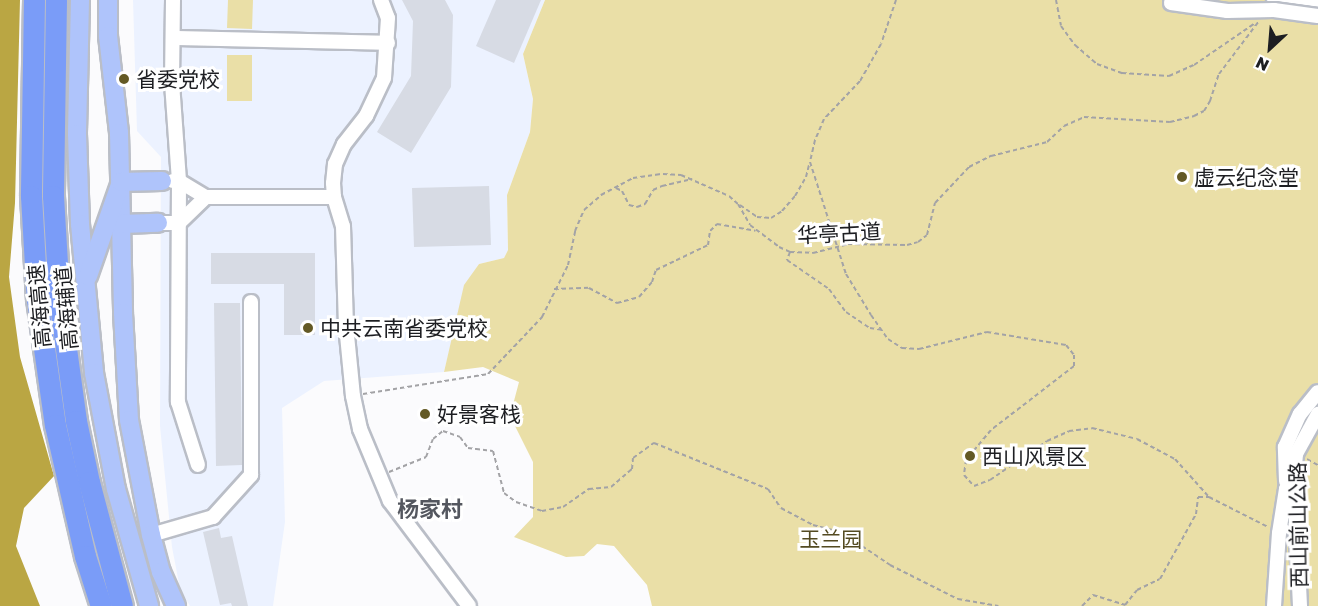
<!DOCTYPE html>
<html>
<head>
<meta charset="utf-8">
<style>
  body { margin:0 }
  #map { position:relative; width:1318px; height:606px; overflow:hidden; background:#fbfbfd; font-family:"Golos Text","Noto Sans SC",sans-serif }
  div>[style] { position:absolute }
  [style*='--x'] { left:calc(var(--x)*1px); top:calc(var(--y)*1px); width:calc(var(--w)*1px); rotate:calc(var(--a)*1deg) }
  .built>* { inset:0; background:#ecf2ff }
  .green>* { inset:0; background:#eadfa7 }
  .water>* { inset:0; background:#baa643 }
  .building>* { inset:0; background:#d7dbe4 }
  .path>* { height:2px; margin-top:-1px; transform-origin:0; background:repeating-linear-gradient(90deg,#a3a3a6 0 4.5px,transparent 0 7.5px) }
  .roads { filter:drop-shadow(2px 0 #babec7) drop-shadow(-2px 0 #babec7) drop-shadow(0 2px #babec7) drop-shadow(0 -2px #babec7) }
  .minor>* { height:14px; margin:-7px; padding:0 7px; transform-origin:7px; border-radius:7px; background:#fff }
  .major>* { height:18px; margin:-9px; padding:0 9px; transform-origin:9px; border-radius:9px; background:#afc4fb }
  .highway>* { height:21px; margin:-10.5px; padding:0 10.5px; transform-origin:10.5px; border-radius:10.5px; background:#7a9cf8 }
  .bridges { filter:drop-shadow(2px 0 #babec7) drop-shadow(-2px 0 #babec7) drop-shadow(0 2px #babec7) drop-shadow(0 -2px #babec7) }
  .minor-bridge>* { height:14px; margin:-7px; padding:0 7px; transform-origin:7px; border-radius:7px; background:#fff }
  .dots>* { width:16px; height:16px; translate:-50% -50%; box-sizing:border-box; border:3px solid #fff; border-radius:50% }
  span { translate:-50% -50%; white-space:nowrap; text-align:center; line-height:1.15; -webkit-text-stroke:6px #fff; paint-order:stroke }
  .poi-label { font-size:21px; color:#1d1e22 }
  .left { translate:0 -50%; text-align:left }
  .street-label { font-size:21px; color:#1d1e22 }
  .park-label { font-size:21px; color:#544b22 }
  .neighbourhood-label { font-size:22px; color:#54575f; font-weight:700 }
  .north { position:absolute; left:1240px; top:18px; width:60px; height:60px; -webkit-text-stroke:4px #fff; paint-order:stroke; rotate:206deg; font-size:16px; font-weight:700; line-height:24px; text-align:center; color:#1d1e22 }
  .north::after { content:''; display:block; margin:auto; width:21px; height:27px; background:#1d1e22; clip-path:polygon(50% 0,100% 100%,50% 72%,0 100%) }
</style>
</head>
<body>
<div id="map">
  <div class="built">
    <div style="clip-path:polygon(133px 0,545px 0,523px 54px,533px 99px,530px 132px,507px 195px,508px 250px,504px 258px,479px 264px,465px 285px,444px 372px,324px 381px,282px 408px,285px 522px,273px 606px,190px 606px,180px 589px,172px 547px,160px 426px,161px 157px,137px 131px)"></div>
  </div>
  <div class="green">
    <div style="clip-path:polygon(228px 0,253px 0,252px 29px,227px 28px)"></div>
    <div style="clip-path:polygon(545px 0,1318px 0,1318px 606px,652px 606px,647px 585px,614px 546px,597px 544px,584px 556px,566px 557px,514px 537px,533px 517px,533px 462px,510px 416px,519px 382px,483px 367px,444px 372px,464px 285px,479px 264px,504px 258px,508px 250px,507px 195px,530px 132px,533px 99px,523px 54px)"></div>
    <div style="clip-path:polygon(227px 55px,252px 55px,252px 101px,227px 101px)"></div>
  </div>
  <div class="water">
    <div style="clip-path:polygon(0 0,20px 0,15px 203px,9px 277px,20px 357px,54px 476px,24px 508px,16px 546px,40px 606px,0 606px)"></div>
  </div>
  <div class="building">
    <div style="clip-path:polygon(402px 0,445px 0,453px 15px,451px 87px,411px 153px,377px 132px,411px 76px,413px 21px)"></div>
    <div style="clip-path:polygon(496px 0,541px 0,514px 63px,476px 46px)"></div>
    <div style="clip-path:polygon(489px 186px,491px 245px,414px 247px,412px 188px)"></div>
    <div style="clip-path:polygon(211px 253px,315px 253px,315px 335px,284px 335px,284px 284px,211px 284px)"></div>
    <div style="clip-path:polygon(214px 303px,240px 303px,242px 465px,216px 466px)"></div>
    <div style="clip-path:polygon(219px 528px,221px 538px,232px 536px,248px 606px,232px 606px,231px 603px,220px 605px,203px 532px)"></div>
  </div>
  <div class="path">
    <div style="--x:896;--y:0;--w:46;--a:108.8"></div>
    <div style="--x:881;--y:44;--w:43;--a:119.6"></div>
    <div style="--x:860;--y:81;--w:52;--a:133.5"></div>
    <div style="--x:824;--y:119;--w:23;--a:113"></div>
    <div style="--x:815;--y:140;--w:23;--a:103"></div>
    <div style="--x:810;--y:162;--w:118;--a:72.2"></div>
    <div style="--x:846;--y:274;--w:48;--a:58.6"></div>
    <div style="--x:871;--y:315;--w:29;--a:55"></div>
    <div style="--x:888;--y:339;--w:17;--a:33"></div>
    <div style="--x:902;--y:348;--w:17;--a:3"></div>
    <div style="--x:919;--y:349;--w:70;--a:-14"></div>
    <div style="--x:987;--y:332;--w:80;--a:9.3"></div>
    <div style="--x:1066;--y:345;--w:13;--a:51"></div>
    <div style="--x:1074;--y:355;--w:11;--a:90"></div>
    <div style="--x:1074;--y:366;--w:105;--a:142.4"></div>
    <div style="--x:991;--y:430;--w:39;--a:130"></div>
    <div style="--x:966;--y:460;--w:15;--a:98"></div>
    <div style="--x:964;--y:475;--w:15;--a:48"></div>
    <div style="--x:974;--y:486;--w:17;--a:-21"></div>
    <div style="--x:990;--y:480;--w:69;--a:-34.4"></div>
    <div style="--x:1047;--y:441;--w:24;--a:-24"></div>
    <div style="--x:1069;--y:431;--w:23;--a:-7"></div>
    <div style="--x:1092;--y:428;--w:46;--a:13.7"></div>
    <div style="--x:1137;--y:439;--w:43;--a:27.8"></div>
    <div style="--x:1175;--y:459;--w:51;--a:48.2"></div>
    <div style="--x:1209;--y:497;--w:66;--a:27"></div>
    <div style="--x:1056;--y:0;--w:26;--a:79"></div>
    <div style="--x:1061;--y:26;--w:24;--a:54"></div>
    <div style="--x:1075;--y:45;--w:29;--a:41"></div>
    <div style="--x:1097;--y:64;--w:27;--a:20"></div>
    <div style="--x:1122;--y:73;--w:47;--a:3.7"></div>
    <div style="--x:1169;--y:76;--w:27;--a:-24"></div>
    <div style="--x:1194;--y:65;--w:74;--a:-34.5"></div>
    <div style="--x:616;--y:188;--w:7;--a:27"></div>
    <div style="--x:622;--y:191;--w:16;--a:63"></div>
    <div style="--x:629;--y:205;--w:8;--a:14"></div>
    <div style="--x:637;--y:207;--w:9;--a:-21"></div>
    <div style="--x:645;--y:204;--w:16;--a:-60"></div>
    <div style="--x:653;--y:190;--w:10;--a:-24"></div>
    <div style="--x:662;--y:186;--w:31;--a:-13"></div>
    <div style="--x:740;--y:205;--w:21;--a:35"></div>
    <div style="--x:757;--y:217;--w:14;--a:4"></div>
    <div style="--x:771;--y:218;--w:13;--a:-32"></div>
    <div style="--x:782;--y:211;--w:20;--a:-49"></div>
    <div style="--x:795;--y:196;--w:22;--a:-60"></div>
    <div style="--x:806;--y:177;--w:12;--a:-76"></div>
    <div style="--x:790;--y:252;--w:9;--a:111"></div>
    <div style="--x:787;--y:260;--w:51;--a:34.6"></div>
    <div style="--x:829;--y:289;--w:29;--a:54"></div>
    <div style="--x:846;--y:312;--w:29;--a:34"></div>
    <div style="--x:870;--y:328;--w:12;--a:9"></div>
    <div style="--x:554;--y:289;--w:35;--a:-2"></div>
    <div style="--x:589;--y:288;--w:32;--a:28"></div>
    <div style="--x:617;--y:303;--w:23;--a:-15"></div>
    <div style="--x:639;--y:297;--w:20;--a:-49"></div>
    <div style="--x:652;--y:282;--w:13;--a:-72"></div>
    <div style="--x:656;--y:270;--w:58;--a:-25.7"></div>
    <div style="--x:708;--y:245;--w:14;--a:-82"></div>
    <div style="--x:710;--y:231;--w:10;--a:-45"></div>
    <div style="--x:717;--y:224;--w:39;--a:10"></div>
    <div style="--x:363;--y:394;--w:127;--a:-9.1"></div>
    <div style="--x:488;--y:374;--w:79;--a:-46.5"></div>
    <div style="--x:542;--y:317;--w:58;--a:-63.4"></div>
    <div style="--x:568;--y:265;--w:35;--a:-78"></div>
    <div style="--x:575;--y:231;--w:23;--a:-67"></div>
    <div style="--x:584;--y:210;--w:23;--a:-41"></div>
    <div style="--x:601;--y:195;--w:36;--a:-28"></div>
    <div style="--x:633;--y:178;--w:30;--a:-8"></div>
    <div style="--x:663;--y:174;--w:18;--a:3"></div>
    <div style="--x:681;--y:175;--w:52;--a:23.6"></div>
    <div style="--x:729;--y:196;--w:12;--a:42"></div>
    <div style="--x:738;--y:204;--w:24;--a:60"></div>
    <div style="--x:750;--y:225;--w:36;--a:37"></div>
    <div style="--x:779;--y:247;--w:12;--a:24"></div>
    <div style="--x:790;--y:252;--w:23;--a:2"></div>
    <div style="--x:813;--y:253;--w:36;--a:-14"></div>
    <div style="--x:848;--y:244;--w:59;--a:1"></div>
    <div style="--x:907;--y:245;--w:11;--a:-15"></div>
    <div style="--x:918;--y:242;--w:11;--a:-38"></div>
    <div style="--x:927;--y:235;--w:33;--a:-76"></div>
    <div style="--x:935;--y:203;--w:50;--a:-46.6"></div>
    <div style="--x:969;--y:167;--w:25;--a:-27"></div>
    <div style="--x:991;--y:156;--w:58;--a:-14"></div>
    <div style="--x:1047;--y:142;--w:23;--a:-43"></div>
    <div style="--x:1064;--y:126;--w:22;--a:-24"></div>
    <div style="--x:1084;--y:117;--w:86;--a:3.3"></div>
    <div style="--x:1170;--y:122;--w:25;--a:-14"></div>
    <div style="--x:1194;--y:116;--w:11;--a:-27"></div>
    <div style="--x:1204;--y:111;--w:12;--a:-59"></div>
    <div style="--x:1210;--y:101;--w:28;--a:-72"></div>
    <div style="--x:1219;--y:74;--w:66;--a:-53"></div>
    <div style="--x:1307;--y:459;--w:13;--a:29"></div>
    <div style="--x:389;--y:472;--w:40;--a:-22"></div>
    <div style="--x:426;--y:457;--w:19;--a:-69"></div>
    <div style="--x:433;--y:439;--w:13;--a:-39"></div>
    <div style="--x:443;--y:431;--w:18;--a:19"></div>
    <div style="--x:460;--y:437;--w:14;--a:54"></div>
    <div style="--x:468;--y:448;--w:25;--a:7"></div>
    <div style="--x:493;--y:451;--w:43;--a:75.3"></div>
    <div style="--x:504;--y:493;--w:15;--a:37"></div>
    <div style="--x:516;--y:502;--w:28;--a:19"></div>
    <div style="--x:542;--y:511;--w:21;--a:-11"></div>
    <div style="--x:563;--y:507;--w:32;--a:-35"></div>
    <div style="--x:589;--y:489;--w:22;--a:-5"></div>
    <div style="--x:611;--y:487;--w:28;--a:-41"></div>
    <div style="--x:632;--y:469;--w:11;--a:-85"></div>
    <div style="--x:633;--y:458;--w:26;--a:-36"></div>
    <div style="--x:654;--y:443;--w:123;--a:22"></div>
    <div style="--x:768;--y:489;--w:23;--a:56"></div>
    <div style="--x:781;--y:508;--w:36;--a:28"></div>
    <div style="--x:813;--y:525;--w:40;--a:14.4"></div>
    <div style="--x:852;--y:535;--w:15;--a:48"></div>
    <div style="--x:862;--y:546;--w:34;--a:34"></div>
    <div style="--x:890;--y:565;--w:76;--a:26.6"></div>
    <div style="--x:958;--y:599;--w:41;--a:9.9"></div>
    <div style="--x:1082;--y:606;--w:16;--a:-45"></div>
    <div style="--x:1093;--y:595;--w:34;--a:17"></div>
    <div style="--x:1125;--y:605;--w:19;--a:-51"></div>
    <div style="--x:1137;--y:590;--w:25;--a:-26"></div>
    <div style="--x:1160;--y:579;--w:74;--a:-61"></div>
    <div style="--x:1196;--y:514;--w:17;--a:-83"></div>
    <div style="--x:1198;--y:497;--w:11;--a:0"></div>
  </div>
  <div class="roads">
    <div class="minor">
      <div style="--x:173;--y:0;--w:83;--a:90.7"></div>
      <div style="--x:172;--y:83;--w:98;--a:85.9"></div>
      <div style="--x:179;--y:181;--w:221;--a:90.3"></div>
      <div style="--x:178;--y:402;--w:66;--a:72.4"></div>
      <div style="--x:381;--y:0;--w:19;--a:69"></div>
      <div style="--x:388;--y:18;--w:60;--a:93.8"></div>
      <div style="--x:384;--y:78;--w:42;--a:115.3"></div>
      <div style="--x:366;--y:116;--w:36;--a:128"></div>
      <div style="--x:344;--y:144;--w:22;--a:114"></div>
      <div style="--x:335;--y:164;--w:19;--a:96"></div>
      <div style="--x:333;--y:183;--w:14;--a:86"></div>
      <div style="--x:334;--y:197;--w:30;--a:73"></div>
      <div style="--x:343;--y:226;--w:99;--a:88.3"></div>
      <div style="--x:346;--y:325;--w:71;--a:84.4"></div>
      <div style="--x:353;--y:396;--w:34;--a:78"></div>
      <div style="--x:360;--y:429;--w:78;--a:67.4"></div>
      <div style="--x:390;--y:501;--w:131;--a:53"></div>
      <div style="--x:1274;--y:0;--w:44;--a:5.2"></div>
      <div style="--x:173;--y:38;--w:215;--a:1.3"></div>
      <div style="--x:173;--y:181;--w:6;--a:0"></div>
      <div style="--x:179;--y:181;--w:31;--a:31"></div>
      <div style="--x:206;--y:197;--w:128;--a:0"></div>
      <div style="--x:158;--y:223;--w:21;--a:0"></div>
      <div style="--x:179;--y:223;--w:37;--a:-44"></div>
      <div style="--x:1286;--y:481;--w:34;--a:-92"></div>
      <div style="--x:1285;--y:447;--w:36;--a:-66"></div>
      <div style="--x:1300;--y:414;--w:28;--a:-51"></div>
      <div style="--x:151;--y:535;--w:65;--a:-16.2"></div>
      <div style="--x:213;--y:517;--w:57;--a:-47.9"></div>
      <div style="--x:251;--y:475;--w:173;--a:-90"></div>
      <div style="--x:1274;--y:606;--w:73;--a:-86.1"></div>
      <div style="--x:1279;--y:533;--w:45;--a:-81"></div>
      <div style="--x:1286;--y:489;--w:8;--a:-30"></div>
      <div style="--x:1300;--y:606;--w:129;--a:-92.7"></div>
      <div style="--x:1294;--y:477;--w:23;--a:-85"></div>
      <div style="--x:1296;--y:454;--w:46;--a:-61.2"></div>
    </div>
    <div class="major">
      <div style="--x:80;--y:0;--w:134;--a:91.3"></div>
      <div style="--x:77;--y:134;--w:90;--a:88.1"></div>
      <div style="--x:80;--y:224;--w:150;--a:84.6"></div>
      <div style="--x:94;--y:373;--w:118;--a:79.3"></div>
      <div style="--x:116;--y:489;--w:122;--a:74.2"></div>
      <div style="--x:108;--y:0;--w:36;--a:90"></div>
      <div style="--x:108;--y:36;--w:98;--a:83.5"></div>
      <div style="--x:119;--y:133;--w:180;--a:88.7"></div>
      <div style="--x:123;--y:313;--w:107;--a:86.8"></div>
      <div style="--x:129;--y:420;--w:117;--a:79.2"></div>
      <div style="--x:151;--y:535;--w:38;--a:75"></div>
      <div style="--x:161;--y:572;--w:37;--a:66"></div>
      <div style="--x:121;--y:224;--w:37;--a:-2"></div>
      <div style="--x:88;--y:276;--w:100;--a:-70.7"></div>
      <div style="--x:121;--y:182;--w:41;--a:-1.4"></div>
    </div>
    <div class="highway">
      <div style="--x:34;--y:0;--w:196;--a:90.9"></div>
      <div style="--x:31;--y:196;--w:103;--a:86.7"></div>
      <div style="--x:37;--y:299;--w:127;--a:81.9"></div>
      <div style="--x:55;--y:425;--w:134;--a:77.1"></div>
      <div style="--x:85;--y:556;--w:52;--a:72.3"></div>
      <div style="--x:56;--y:0;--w:196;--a:90.9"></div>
      <div style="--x:53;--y:196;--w:102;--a:86.6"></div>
      <div style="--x:59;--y:298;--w:124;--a:82.1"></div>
      <div style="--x:76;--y:421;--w:62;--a:78"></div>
      <div style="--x:89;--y:482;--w:128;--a:75.1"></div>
    </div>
  </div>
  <div class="bridges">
    <div class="minor-bridge">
      <div style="--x:1171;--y:3;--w:57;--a:8.1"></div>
      <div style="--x:1227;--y:11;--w:47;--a:-1.2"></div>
      <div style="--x:1274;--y:10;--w:44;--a:7.8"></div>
    </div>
  </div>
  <div class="dots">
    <div style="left:124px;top:79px;background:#635925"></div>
    <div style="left:1182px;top:177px;background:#635925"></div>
    <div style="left:308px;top:328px;background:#635925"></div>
    <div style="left:425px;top:414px;background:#635925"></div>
    <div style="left:970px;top:456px;background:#635925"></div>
  </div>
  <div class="poi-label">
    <span class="left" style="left:136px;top:79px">省委党校</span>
    <span class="left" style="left:1194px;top:177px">虚云纪念堂</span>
    <span class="left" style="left:320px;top:328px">中共云南省委党校</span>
    <span class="left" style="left:437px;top:414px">好景客栈</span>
    <span class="left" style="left:982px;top:456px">西山风景区</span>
  </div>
  <div class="street-label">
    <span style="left:839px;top:233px;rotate:-3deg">华亭古道</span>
    <span style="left:39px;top:306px;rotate:-95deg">高海高速</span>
    <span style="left:66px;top:308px;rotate:-95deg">高海辅道</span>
    <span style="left:1298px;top:525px;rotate:-91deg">西山前山公路</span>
  </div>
  <div class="park-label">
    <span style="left:831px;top:539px">玉兰园</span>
  </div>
  <div class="neighbourhood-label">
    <span style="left:430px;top:509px">杨家村</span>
  </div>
  <div class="north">N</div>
</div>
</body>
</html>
